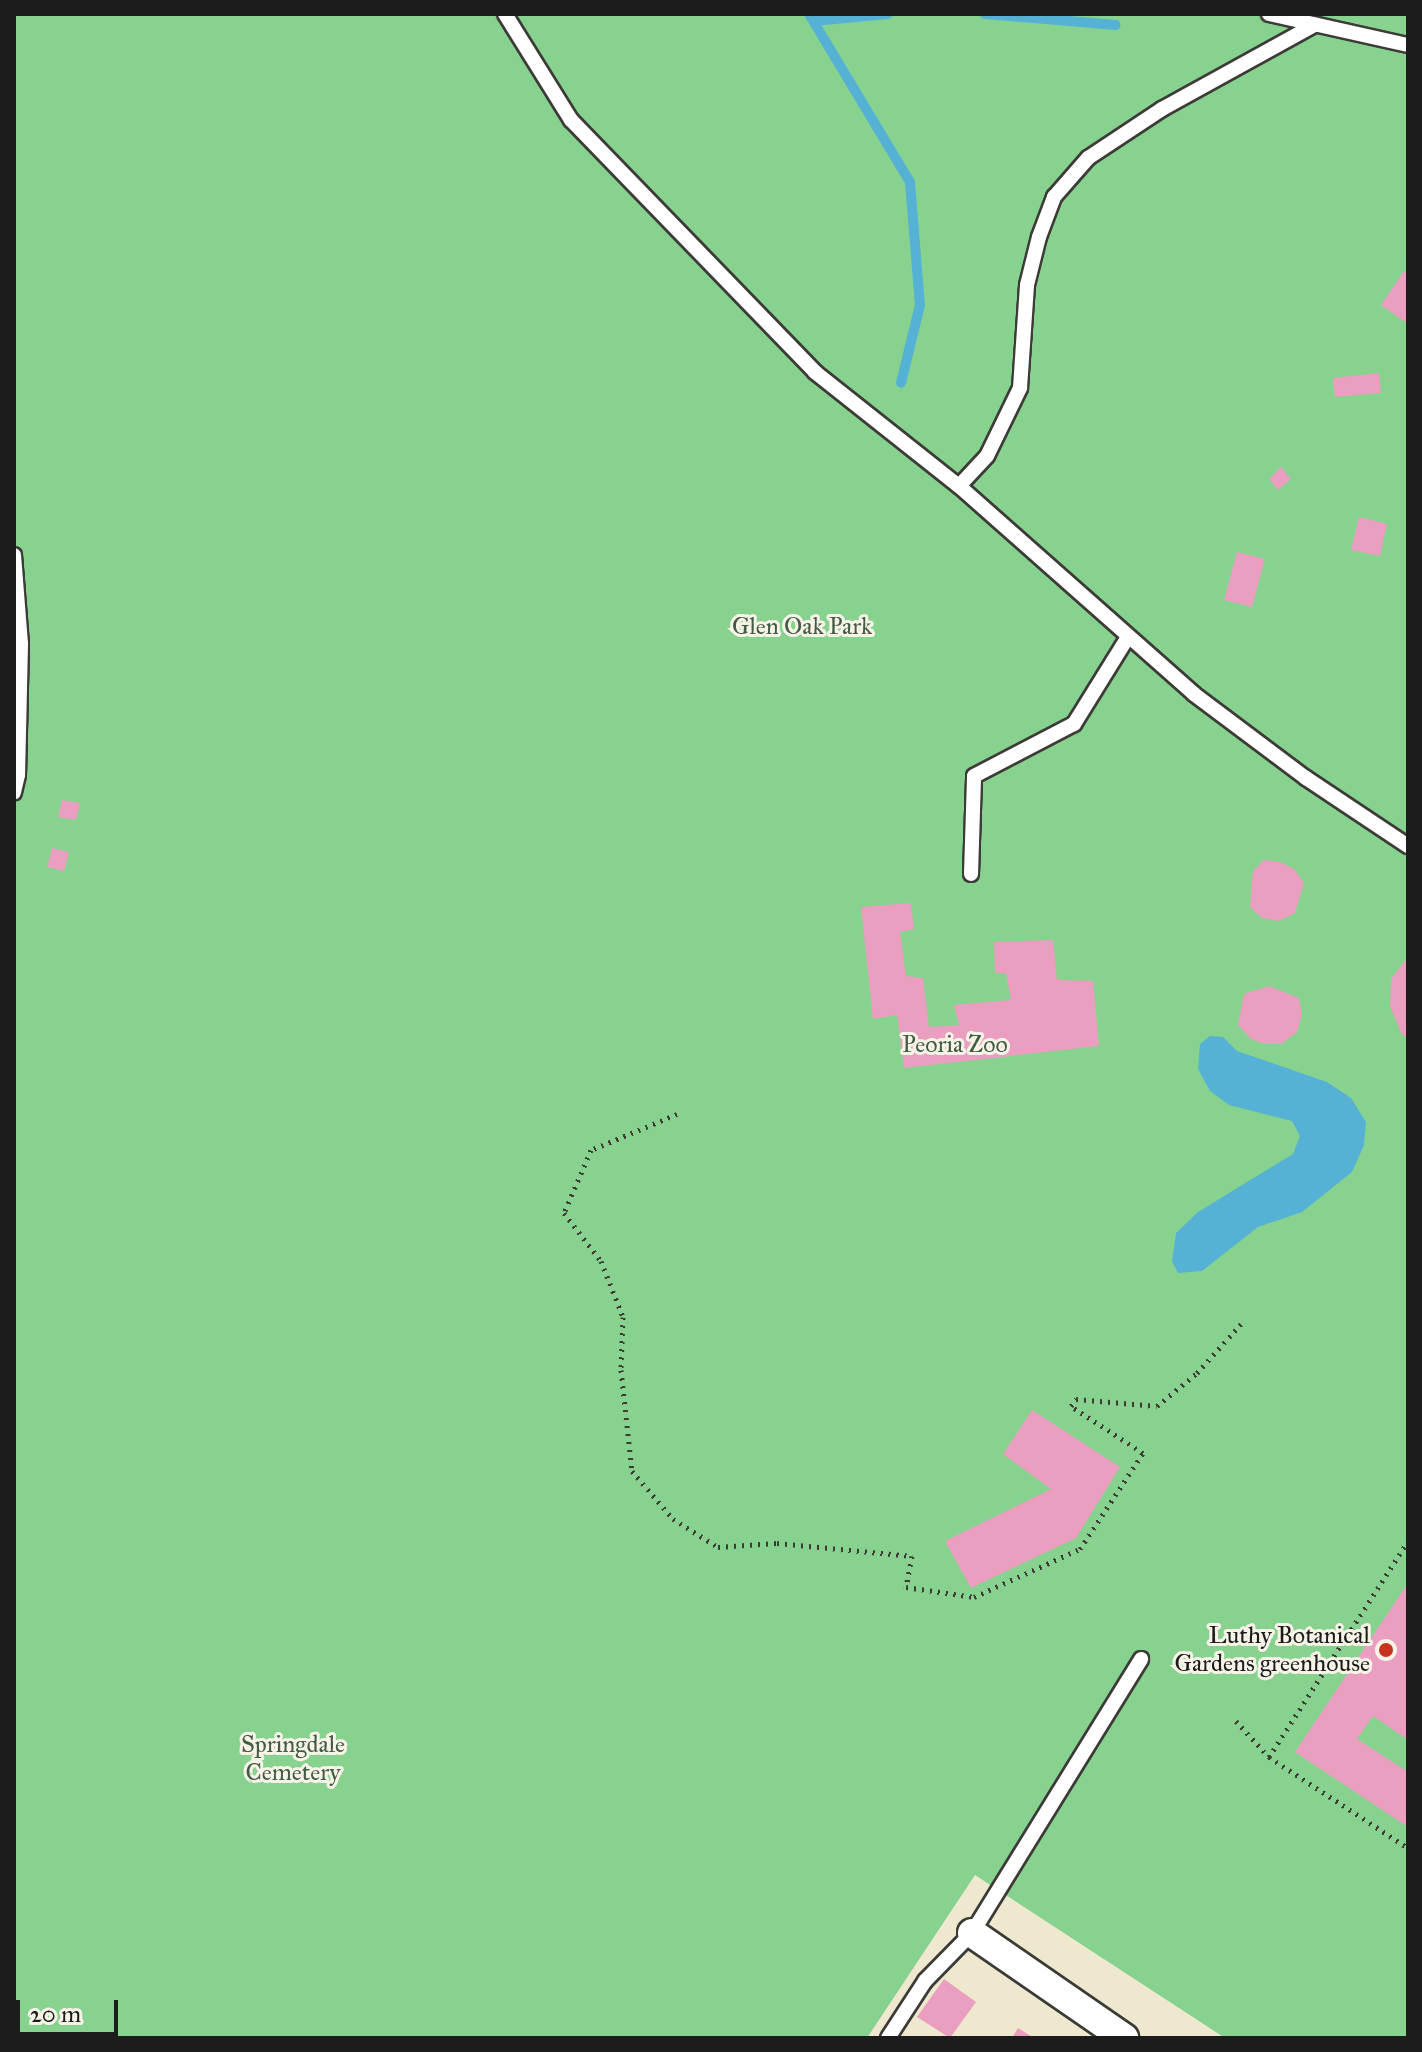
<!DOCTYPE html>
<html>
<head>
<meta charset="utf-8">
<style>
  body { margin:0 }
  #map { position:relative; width:1422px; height:2052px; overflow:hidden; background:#eee8cf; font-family:"IM FELL Great Primer",serif }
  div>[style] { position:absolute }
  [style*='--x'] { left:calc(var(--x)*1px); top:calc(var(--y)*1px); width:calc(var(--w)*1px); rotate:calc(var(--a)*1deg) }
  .green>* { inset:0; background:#88d28f }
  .water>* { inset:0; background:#56b2d4 }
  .stream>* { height:10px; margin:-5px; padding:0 5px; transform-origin:5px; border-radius:5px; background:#56b2d4 }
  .building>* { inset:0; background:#ea9ec0 }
  .path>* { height:5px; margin-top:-2.5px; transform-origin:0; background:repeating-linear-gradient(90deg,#3c3b37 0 2px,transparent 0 8px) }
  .roads { filter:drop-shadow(2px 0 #3c3b37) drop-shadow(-2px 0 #3c3b37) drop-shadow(0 2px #3c3b37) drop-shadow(0 -2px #3c3b37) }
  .service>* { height:14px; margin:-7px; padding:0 7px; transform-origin:7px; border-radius:7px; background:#fff }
  .minor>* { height:28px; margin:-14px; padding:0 14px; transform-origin:14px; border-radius:14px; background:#fff }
  .dots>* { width:22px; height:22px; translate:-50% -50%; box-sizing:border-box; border:4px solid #f7f3e8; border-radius:50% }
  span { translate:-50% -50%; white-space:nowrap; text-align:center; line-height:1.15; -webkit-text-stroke:6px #f7f3e8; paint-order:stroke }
  .park-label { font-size:24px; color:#425c44 }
  .poi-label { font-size:24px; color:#1c1c1c }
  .right { translate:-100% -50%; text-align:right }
  .frame { position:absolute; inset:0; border:16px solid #1c1c1c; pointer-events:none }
  .scale { position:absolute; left:16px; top:2000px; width:102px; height:36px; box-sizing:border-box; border:4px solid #1c1c1c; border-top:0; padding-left:10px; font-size:24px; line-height:28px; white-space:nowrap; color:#1c1c1c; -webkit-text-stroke:6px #f7f3e8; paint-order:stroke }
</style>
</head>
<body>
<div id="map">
  <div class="green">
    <div style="clip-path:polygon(14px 14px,1408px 14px,1408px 2038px,1225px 2038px,975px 1875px,867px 2038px,14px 2038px)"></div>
  </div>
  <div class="water">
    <div style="clip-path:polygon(1210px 1036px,1223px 1037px,1237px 1051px,1327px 1082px,1351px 1098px,1366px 1122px,1364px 1145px,1352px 1172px,1302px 1212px,1258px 1227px,1202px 1271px,1178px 1273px,1172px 1261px,1176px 1233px,1198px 1212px,1293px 1154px,1300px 1136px,1292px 1121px,1229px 1105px,1210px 1091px,1198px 1069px,1200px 1044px)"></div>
  </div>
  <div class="stream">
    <div style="--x:809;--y:14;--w:196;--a:59"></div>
    <div style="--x:910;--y:182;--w:123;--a:85.4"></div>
    <div style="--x:920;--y:305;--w:80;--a:103.7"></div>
    <div style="--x:985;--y:14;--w:131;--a:4.8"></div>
    <div style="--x:814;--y:21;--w:74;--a:-5.4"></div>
  </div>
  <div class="building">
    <div style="clip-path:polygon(1404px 271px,1408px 274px,1408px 324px,1381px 305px)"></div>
    <div style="clip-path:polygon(1379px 373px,1381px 393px,1335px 397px,1333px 378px)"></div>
    <div style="clip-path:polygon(1281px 467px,1291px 479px,1278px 490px,1269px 479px)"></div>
    <div style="clip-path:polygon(1359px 517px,1387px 524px,1380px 556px,1351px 550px)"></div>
    <div style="clip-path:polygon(1237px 552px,1265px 559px,1252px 607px,1224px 600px)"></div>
    <div style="clip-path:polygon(62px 800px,80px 803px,76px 820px,58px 817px)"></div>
    <div style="clip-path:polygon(52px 848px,69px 852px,64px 871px,47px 867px)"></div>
    <div style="clip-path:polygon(1264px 860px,1280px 862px,1294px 869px,1304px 883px,1295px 913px,1279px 921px,1262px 918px,1250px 907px,1253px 871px)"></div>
    <div style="clip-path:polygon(911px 903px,914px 929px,900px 932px,906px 976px,923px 978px,929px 1027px,959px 1025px,954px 1005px,1011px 1000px,1006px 973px,995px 973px,994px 942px,1053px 940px,1057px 980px,1093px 981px,1099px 1046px,904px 1068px,897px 1015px,873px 1019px,861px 907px)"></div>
    <div style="clip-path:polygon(1408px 957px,1408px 1039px,1401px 1033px,1390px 1006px,1391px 979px)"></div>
    <div style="clip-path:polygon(1269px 986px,1299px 998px,1302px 1014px,1297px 1032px,1281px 1044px,1264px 1044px,1251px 1039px,1238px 1025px,1244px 994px)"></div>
    <div style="clip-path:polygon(1032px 1410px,1120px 1467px,1076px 1538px,971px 1588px,945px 1541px,1051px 1489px,1003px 1454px)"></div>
    <div style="clip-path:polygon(1408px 1583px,1408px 1740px,1373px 1716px,1357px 1739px,1408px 1772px,1408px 1827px,1295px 1752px)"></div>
    <div style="clip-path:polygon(944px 1979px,976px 2002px,950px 2038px,917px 2017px)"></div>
    <div style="clip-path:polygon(1018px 2028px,1034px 2038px,1012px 2038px)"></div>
  </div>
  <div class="path">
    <div style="--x:677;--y:1114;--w:93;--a:157.3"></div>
    <div style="--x:591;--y:1150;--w:69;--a:113.2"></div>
    <div style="--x:564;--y:1213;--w:61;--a:52.4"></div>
    <div style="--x:601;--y:1261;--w:60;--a:68.6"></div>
    <div style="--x:623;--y:1317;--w:53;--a:92.2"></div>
    <div style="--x:621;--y:1370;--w:102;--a:83.8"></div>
    <div style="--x:632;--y:1471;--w:63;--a:49.5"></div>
    <div style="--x:673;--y:1519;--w:53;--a:31.9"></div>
    <div style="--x:718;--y:1547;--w:59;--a:-3.9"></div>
    <div style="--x:777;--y:1543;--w:136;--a:5.5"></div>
    <div style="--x:912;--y:1556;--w:32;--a:101"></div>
    <div style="--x:906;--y:1587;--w:69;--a:8.4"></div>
    <div style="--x:974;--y:1597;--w:116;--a:-24.4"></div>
    <div style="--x:1080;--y:1549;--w:115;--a:-56.7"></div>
    <div style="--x:1143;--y:1453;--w:86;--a:-146.9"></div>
    <div style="--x:1071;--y:1406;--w:9;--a:-54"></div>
    <div style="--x:1076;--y:1399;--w:81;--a:4.9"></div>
    <div style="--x:1157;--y:1406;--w:52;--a:-39.5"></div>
    <div style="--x:1197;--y:1373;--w:66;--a:-48.1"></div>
    <div style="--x:1236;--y:1721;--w:49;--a:47.5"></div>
    <div style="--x:1269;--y:1757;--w:166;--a:33.2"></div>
    <div style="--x:1269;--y:1757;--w:257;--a:-57.2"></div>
  </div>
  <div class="roads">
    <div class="service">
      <div style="--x:505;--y:14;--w:125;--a:58.1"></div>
      <div style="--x:571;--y:120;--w:351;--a:45.9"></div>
      <div style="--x:815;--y:372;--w:184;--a:38.4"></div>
      <div style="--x:959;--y:486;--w:314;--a:41.5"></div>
      <div style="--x:1194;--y:694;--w:140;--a:36.9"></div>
      <div style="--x:1306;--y:778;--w:123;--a:33.7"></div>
      <div style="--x:1269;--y:14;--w:142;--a:12.6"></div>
      <div style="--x:959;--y:486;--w:41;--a:-47"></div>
      <div style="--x:987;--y:456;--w:76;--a:-64.1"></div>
      <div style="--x:1020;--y:388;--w:103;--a:-86.1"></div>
      <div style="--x:1027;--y:285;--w:49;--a:-76"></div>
      <div style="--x:1039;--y:237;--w:43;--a:-69.4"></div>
      <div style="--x:1054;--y:197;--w:52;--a:-48.9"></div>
      <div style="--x:1088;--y:158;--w:89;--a:-33.5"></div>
      <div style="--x:1162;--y:109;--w:174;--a:-28.9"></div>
      <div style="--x:14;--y:555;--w:89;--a:85.5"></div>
      <div style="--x:21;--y:644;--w:131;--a:91.3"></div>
      <div style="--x:18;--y:775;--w:18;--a:103"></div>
      <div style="--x:971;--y:874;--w:98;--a:-88.2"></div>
      <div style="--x:974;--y:776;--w:113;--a:-27.5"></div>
      <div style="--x:1074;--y:724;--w:102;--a:-58.2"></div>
      <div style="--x:888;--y:2038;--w:68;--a:-57"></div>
      <div style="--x:925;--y:1981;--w:67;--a:-45.6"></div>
      <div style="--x:972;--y:1933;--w:322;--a:-58.3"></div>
    </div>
    <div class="minor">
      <div style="--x:972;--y:1933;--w:185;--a:34.6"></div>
    </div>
  </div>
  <div class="dots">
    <div style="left:1386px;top:1650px;background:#c8321e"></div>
  </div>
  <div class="park-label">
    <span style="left:802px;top:627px">Glen Oak Park</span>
    <span style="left:955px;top:1045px">Peoria Zoo</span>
    <span style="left:293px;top:1759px">Springdale<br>Cemetery</span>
  </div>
  <div class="poi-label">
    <span class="right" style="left:1370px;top:1650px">Luthy Botanical<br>Gardens greenhouse</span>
  </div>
  <div class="frame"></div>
  <div class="scale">20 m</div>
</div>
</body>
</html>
